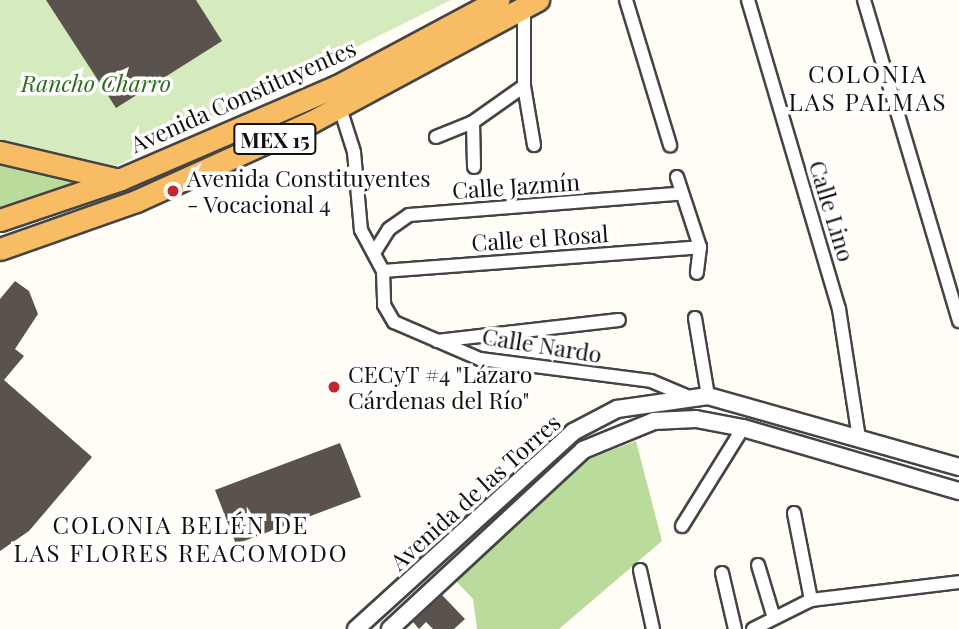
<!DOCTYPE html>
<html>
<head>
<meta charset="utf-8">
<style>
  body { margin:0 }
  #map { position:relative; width:959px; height:629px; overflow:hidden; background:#fffdf5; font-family:"Playfair Display",serif }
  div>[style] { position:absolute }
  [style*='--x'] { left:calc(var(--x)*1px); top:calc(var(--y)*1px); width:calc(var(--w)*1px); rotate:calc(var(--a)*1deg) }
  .green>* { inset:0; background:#d5ebbd }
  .forest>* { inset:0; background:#b9dc9c }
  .building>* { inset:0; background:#5a524d }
  .roads { filter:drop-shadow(2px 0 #444) drop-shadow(-2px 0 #444) drop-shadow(0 2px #444) drop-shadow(0 -2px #444) }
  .minor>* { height:12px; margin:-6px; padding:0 6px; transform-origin:6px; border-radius:6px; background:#fff }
  .tertiary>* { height:16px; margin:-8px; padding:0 8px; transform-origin:8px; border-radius:8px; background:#fff }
  .trunk>* { height:21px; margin:-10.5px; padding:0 10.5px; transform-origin:10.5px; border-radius:10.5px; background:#f7bc64 }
  .dots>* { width:19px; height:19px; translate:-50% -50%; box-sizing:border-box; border:4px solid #fff; border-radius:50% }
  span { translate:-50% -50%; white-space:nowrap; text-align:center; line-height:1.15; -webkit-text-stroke:7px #fff; paint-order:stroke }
  .shield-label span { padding:2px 5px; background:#fff; border:2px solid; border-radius:5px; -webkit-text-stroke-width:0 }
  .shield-label { font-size:21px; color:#111; font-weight:700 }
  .park-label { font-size:23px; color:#2f6b1f; font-style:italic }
  .street-label { font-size:23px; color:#111 }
  .poi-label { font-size:23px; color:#111 }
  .left { translate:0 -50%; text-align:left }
  .neighbourhood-label { font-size:24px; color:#111; letter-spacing:2px }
</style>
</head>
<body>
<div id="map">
  <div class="green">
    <div style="clip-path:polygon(0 0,451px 0,104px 172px,0 144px)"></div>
  </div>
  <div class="forest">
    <div style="clip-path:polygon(0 144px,104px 172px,0 209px)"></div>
    <div style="clip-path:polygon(636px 441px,662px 541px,559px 629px,477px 629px,473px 599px,453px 578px,583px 461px)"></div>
  </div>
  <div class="building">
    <div style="clip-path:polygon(46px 0,196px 0,222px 41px,116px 108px)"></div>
    <div style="clip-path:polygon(15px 281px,29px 291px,38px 314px,15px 349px,24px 356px,4px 380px,92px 457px,29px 531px,0 551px,0 299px)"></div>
    <div style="clip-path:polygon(340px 443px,361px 497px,236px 544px,215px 490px)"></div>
    <div style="clip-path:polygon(442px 595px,465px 619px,454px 629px,433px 629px,426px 622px,419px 629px,413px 622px)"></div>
  </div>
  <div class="roads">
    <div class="minor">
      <div style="--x:626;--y:0;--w:152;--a:73.1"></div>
      <div style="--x:748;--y:0;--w:322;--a:73.6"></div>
      <div style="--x:839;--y:309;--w:131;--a:81.2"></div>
      <div style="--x:864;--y:0;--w:335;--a:73.5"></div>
      <div style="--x:524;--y:7;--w:79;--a:90"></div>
      <div style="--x:524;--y:86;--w:60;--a:80.4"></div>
      <div style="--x:340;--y:108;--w:46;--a:72.3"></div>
      <div style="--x:354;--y:152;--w:78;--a:84.9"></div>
      <div style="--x:361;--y:230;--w:47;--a:61.8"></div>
      <div style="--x:383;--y:271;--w:34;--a:88"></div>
      <div style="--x:384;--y:305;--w:20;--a:60"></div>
      <div style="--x:394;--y:322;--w:94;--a:23.3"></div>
      <div style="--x:480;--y:359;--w:172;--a:7.3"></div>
      <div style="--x:651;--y:381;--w:38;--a:23"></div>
      <div style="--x:473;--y:122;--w:45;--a:88.7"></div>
      <div style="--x:436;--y:137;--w:40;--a:-22"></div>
      <div style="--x:473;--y:122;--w:62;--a:-35.2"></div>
      <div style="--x:677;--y:177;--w:74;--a:71.8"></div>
      <div style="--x:700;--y:247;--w:26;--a:97"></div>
      <div style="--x:374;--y:253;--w:28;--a:-58"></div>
      <div style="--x:389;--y:229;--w:24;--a:-35"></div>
      <div style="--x:409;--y:215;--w:270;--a:-4.5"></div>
      <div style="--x:383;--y:271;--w:318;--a:-4.3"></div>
      <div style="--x:695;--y:318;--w:79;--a:80.5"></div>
      <div style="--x:437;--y:341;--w:183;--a:-6.6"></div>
      <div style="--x:794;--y:513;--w:89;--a:78.9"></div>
      <div style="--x:682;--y:526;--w:115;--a:-58.1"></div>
      <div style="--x:758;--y:565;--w:52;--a:73.3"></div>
      <div style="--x:640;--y:570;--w:60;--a:77.6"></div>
      <div style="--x:722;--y:573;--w:57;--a:76.9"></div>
      <div style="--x:753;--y:629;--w:65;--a:-26.6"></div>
      <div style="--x:811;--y:600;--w:149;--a:-6.9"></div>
    </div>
    <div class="tertiary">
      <div style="--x:356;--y:629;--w:293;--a:-42.2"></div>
      <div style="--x:573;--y:432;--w:50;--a:-27.6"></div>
      <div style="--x:617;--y:409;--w:92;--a:-8.1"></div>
      <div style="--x:708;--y:396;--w:261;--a:15.8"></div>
      <div style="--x:390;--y:629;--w:263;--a:-42.8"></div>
      <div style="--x:583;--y:450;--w:77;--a:-22.2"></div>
      <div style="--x:654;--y:421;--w:42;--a:-2.7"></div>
      <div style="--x:696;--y:419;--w:48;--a:10.8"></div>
      <div style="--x:743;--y:428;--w:225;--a:16.3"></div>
    </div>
    <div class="trunk">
      <div style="--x:0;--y:152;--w:118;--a:13.2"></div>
      <div style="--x:0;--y:220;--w:128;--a:-18.7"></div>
      <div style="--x:121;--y:179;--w:235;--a:-23.3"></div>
      <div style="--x:337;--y:86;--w:183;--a:-28.1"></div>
      <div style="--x:0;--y:249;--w:144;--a:-19.4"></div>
      <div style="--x:136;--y:201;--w:192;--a:-24.3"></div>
      <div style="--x:311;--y:122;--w:258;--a:-28.3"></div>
    </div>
  </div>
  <div class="dots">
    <div style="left:173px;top:191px;background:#c4262e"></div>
    <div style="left:334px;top:387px;background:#c4262e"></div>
  </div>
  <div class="shield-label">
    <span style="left:275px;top:139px">MEX 15</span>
  </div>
  <div class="park-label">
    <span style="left:96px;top:83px">Rancho Charro</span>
  </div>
  <div class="street-label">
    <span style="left:243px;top:96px;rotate:-24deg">Avenida Constituyentes</span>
    <span style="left:516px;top:186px;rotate:-4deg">Calle Jazmín</span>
    <span style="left:832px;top:211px;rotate:73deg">Calle Lino</span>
    <span style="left:540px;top:238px;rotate:-4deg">Calle el Rosal</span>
    <span style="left:542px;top:345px;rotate:9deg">Calle Nardo</span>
    <span style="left:475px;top:492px;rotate:-42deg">Avenida de las Torres</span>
  </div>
  <div class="poi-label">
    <span class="left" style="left:187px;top:191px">Avenida Constituyentes<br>- Vocacional 4</span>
    <span class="left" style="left:348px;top:387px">CECyT #4 "Lázaro<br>Cárdenas del Río"</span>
  </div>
  <div class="neighbourhood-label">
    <span style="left:868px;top:88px">COLONIA<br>LAS PALMAS</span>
    <span style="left:181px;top:539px">COLONIA BELÉN DE<br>LAS FLORES REACOMODO</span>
  </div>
</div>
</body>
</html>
